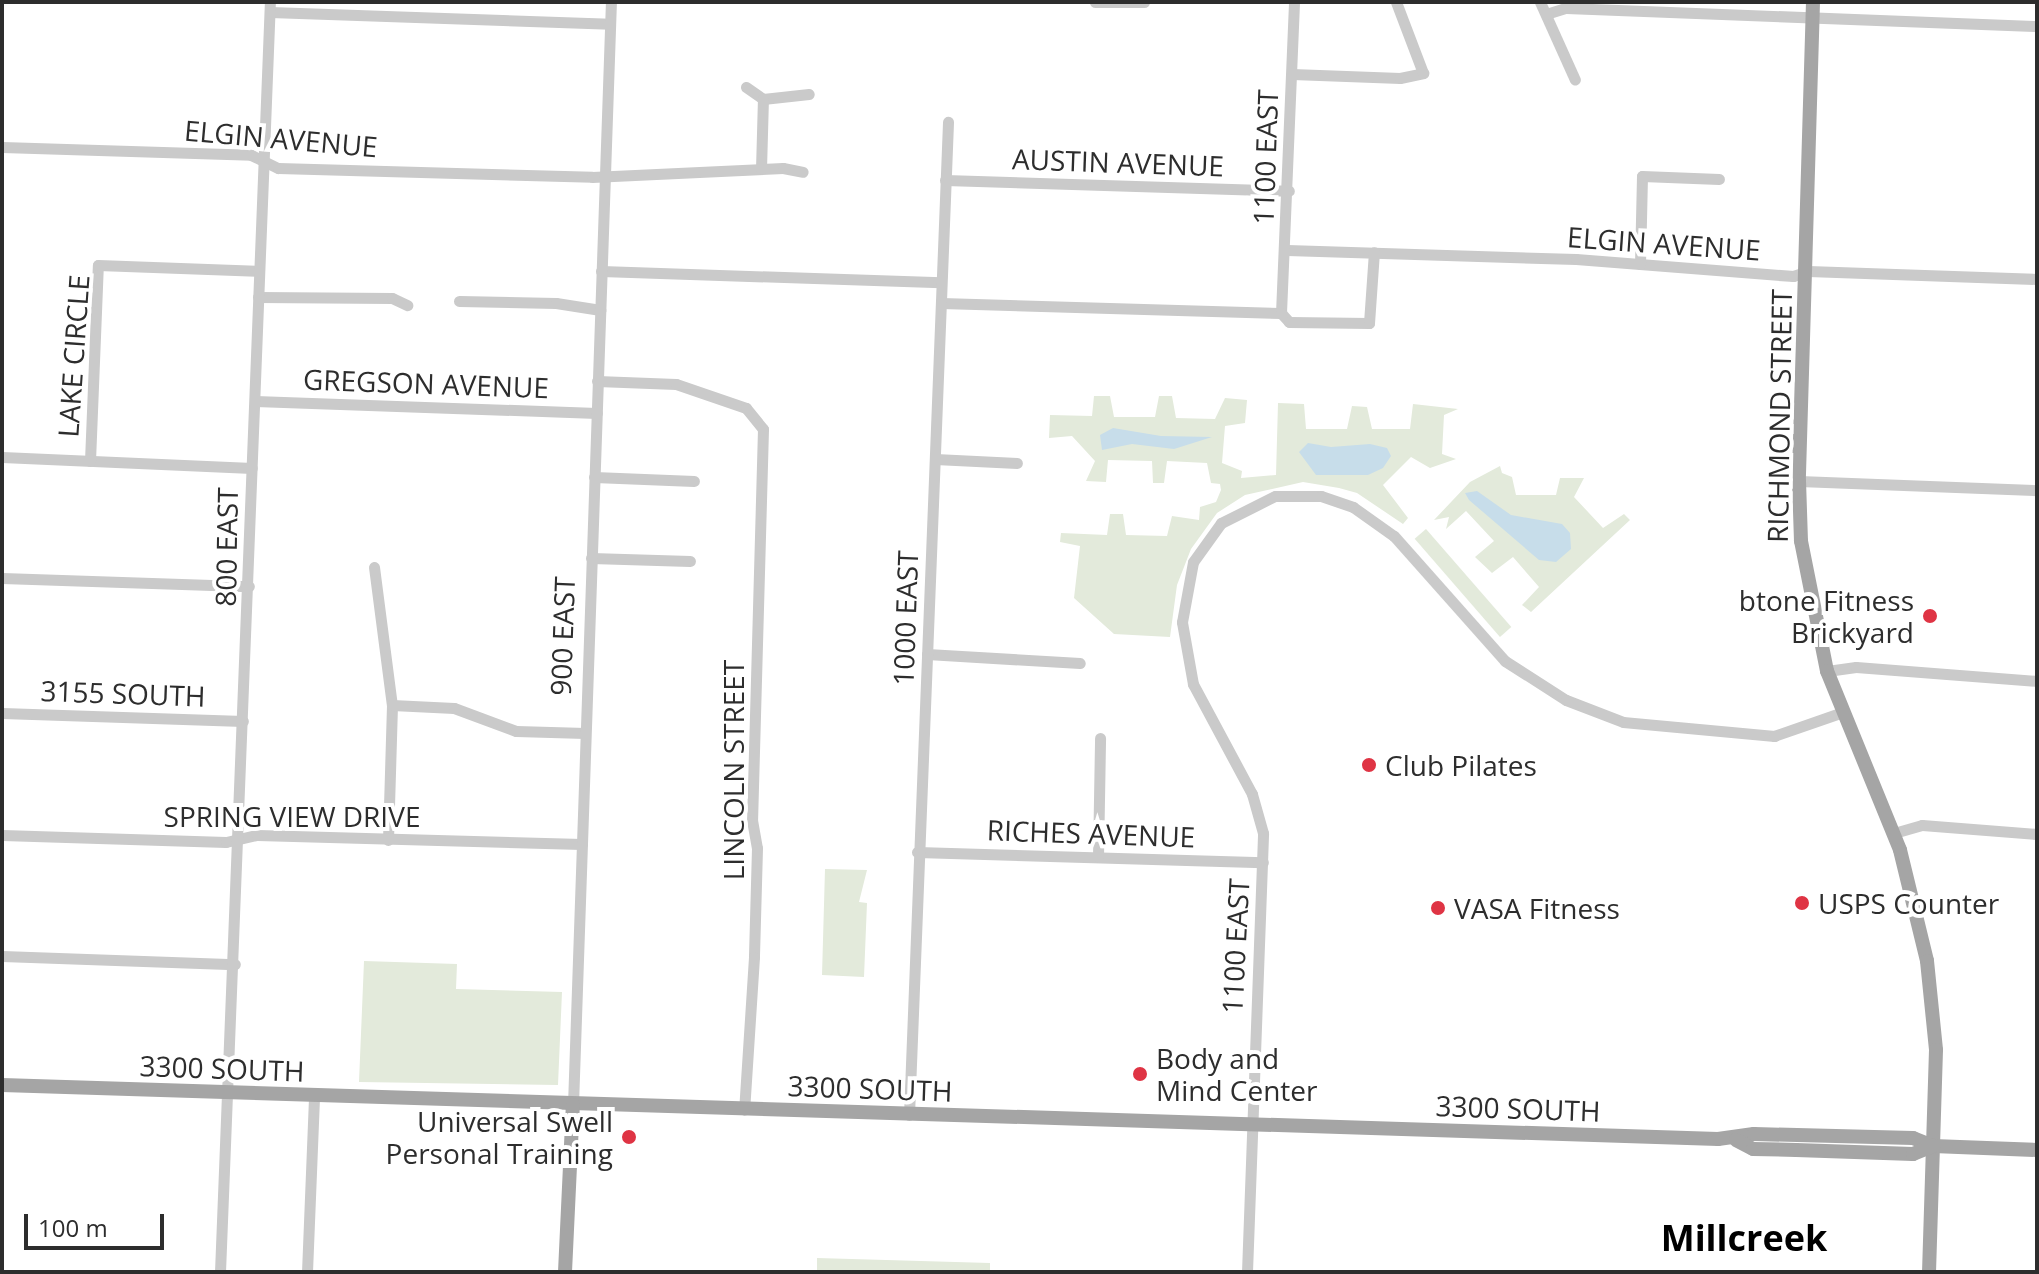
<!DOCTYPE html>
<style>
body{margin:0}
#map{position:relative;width:2039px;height:1274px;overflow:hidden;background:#fff;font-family:"Open Sans",sans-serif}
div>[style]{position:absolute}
.green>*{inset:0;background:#e3eadb;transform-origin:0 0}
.water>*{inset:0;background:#c7ddea}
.minor>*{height:11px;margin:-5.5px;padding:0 5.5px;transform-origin:5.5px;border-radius:5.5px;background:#cacaca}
.major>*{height:14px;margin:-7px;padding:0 7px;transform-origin:7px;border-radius:7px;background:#a5a5a5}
.dots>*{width:22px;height:22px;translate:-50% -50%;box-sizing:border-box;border:4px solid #fff;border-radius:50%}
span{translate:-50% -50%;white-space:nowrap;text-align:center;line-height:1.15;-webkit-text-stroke:8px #fff;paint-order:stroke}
.street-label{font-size:28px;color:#2d2d2d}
.poi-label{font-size:28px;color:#2d2d2d}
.right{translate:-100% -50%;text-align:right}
.left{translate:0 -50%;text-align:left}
.district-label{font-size:36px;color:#000;font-weight:700}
.frame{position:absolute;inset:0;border:4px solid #2d2d2d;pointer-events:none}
.scale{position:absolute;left:24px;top:1214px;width:140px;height:36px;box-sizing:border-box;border:4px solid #2d2d2d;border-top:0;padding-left:10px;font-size:24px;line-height:28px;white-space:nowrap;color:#2d2d2d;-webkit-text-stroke:6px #fff;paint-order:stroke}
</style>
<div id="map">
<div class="green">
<i style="clip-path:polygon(1094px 396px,1110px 396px,1114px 417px,1155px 417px,1159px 396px,1172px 396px,1176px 418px,1215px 419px,1225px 398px,1247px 400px,1245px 423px,1225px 426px,1222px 463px,1242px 471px,1241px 478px,1276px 475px,1278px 403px,1304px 404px,1306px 429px,1347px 429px,1352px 406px,1367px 407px,1372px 429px,1410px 429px,1413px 404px,1458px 409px,1444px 415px,1442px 454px,1456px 459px,1430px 468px,1411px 457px,1383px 485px,1408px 518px,1403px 524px,1357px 493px,1339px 488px,1303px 482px,1245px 495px,1217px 513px,1191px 549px,1177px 585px,1170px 637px,1114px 634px,1074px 598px,1080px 546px,1060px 542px,1061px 533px,1107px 535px,1110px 514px,1123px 514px,1126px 535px,1167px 536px,1172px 516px,1199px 520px,1200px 507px,1216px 502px,1221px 490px,1220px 484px,1211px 483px,1207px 463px,1167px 461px,1164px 483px,1153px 483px,1152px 461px,1108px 460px,1106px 482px,1086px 481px,1095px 461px,1072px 436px,1049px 438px,1050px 415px,1092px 416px)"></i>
<i style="clip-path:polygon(1500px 466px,1502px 473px,1512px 477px,1516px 495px,1556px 495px,1560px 478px,1584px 478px,1574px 497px,1603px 528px,1624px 514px,1630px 520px,1531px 612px,1522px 605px,1539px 587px,1513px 557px,1492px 573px,1475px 557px,1494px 541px,1466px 511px,1446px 529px,1449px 517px,1434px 520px,1470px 482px)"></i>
<i style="left:1426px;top:529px;width:130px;height:15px;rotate:49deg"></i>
<i style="clip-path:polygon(825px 869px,867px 870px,859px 902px,867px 903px,864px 977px,822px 975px)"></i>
<i style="clip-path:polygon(364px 961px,457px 964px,456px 989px,562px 992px,558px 1085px,359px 1082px)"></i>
<i style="clip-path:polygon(817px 1258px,990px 1263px,990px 1272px,817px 1272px)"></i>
</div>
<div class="water">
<i style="clip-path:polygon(1113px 428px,1161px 436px,1212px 437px,1174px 449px,1132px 444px,1102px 450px,1100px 435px)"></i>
<i style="clip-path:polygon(1308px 443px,1331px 447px,1370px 444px,1387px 448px,1391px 456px,1383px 468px,1368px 475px,1316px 475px,1299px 452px)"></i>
<i style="clip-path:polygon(1477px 491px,1511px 515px,1562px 524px,1570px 533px,1571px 549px,1556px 562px,1539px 560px,1469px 500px,1465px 493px)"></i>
</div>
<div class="minor">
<i style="left:1095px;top:2px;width:49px"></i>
<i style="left:1540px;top:2px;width:85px;rotate:65.8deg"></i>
<i style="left:270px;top:12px;width:340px;rotate:2deg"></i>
<i style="left:1546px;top:14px;width:21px;rotate:-17deg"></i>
<i style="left:1566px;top:8px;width:471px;rotate:2.2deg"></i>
<i style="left:1292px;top:74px;width:108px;rotate:2.1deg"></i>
<i style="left:1400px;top:78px;width:24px;rotate:-12deg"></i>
<i style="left:1423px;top:73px;width:76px;rotate:-110.8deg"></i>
<i style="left:746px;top:87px;width:21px;rotate:35deg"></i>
<i style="left:763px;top:99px;width:46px;rotate:-6.2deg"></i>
<i style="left:2px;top:147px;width:249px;rotate:1.8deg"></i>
<i style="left:251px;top:155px;width:30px;rotate:26deg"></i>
<i style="left:278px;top:168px;width:314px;rotate:1.6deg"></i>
<i style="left:592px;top:177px;width:191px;rotate:-2.7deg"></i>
<i style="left:783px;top:168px;width:20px;rotate:11deg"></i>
<i style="left:761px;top:169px;width:70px;rotate:-88.4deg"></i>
<i style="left:945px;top:180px;width:344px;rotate:1.8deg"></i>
<i style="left:1287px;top:250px;width:289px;rotate:1.8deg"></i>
<i style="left:1576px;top:259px;width:218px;rotate:4.5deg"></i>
<i style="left:1793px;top:276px;width:16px;rotate:-18deg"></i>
<i style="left:1808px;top:271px;width:229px;rotate:2deg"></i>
<i style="left:1640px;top:264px;width:88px;rotate:-88.7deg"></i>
<i style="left:1642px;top:176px;width:77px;rotate:2.2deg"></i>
<i style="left:601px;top:271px;width:340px;rotate:1.9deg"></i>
<i style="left:258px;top:297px;width:134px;rotate:0.4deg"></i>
<i style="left:392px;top:298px;width:17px;rotate:25deg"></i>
<i style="left:459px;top:301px;width:97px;rotate:1.2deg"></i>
<i style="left:556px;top:303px;width:45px;rotate:9deg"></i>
<i style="left:941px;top:303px;width:340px;rotate:1.7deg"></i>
<i style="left:1281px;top:313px;width:311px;rotate:-87.6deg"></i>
<i style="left:1281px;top:313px;width:12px;rotate:48deg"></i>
<i style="left:1289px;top:322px;width:80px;rotate:0.7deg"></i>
<i style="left:1369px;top:323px;width:71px;rotate:-86deg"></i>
<i style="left:597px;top:381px;width:79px;rotate:2.2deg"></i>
<i style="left:676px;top:384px;width:74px;rotate:18.9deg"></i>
<i style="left:746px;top:408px;width:27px;rotate:51deg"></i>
<i style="left:763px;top:429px;width:391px;rotate:91.6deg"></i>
<i style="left:752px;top:820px;width:28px;rotate:80deg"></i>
<i style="left:757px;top:848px;width:109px;rotate:91.6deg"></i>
<i style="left:754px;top:957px;width:153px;rotate:93.7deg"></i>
<i style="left:255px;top:401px;width:342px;rotate:2deg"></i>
<i style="left:2px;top:457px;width:250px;rotate:2.5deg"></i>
<i style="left:935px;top:459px;width:82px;rotate:2.8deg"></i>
<i style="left:90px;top:461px;width:196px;rotate:-87.7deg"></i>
<i style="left:98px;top:265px;width:161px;rotate:2.1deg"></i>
<i style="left:594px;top:477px;width:100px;rotate:2.3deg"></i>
<i style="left:1799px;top:481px;width:238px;rotate:2.2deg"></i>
<i style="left:591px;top:558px;width:99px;rotate:1.7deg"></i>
<i style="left:374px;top:567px;width:139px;rotate:82.6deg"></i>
<i style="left:392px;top:705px;width:135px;rotate:91.7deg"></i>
<i style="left:2px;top:578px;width:247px;rotate:1.9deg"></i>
<i style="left:927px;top:654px;width:153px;rotate:3.4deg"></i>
<i style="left:1827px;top:671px;width:29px;rotate:-8deg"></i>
<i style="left:1856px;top:667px;width:182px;rotate:4.4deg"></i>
<i style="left:392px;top:705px;width:62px;rotate:2.8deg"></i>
<i style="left:454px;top:708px;width:66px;rotate:20.4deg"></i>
<i style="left:516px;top:731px;width:69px;rotate:1.7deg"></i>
<i style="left:2px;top:713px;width:241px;rotate:1.9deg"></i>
<i style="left:1894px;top:833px;width:29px;rotate:-16deg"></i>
<i style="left:1922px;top:825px;width:115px;rotate:4.5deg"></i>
<i style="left:2px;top:835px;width:224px;rotate:1.8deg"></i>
<i style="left:226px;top:842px;width:32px;rotate:-13deg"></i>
<i style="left:257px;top:835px;width:325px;rotate:1.6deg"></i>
<i style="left:917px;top:852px;width:346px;rotate:1.7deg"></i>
<i style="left:1098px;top:857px;width:119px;rotate:-89deg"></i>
<i style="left:2px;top:956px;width:233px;rotate:2deg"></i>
<i style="left:573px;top:1105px;width:1104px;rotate:-88.03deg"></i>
<i style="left:909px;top:1115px;width:994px;rotate:-87.75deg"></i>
<i style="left:220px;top:1272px;width:1271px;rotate:-87.75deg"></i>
<i style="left:307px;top:1272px;width:175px;rotate:-87.7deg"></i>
<i style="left:1247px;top:1272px;width:439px;rotate:-87.9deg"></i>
<i style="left:1263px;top:833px;width:41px;rotate:-105.8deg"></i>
<i style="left:1252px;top:794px;width:125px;rotate:-118.2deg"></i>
<i style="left:1193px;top:684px;width:63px;rotate:-100.1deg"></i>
<i style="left:1182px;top:622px;width:61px;rotate:-79.6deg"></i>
<i style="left:1193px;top:562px;width:48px;rotate:-54.3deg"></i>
<i style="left:1221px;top:523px;width:60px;rotate:-26.6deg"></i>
<i style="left:1275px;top:496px;width:46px"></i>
<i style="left:1321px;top:496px;width:34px;rotate:19deg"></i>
<i style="left:1353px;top:507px;width:50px;rotate:35.3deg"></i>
<i style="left:1394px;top:536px;width:167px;rotate:48.4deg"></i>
<i style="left:1505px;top:661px;width:72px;rotate:32.6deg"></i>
<i style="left:1566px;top:700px;width:61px;rotate:21.1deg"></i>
<i style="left:1623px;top:722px;width:152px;rotate:5.3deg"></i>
<i style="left:1774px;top:736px;width:73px;rotate:-19.2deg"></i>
</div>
<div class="major">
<i style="left:1813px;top:2px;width:479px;rotate:91.7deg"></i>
<i style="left:1799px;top:481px;width:60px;rotate:88.1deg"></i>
<i style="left:1801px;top:541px;width:133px;rotate:78.7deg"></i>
<i style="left:1827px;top:671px;width:193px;rotate:67.8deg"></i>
<i style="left:1900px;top:850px;width:114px;rotate:76.3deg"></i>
<i style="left:1927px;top:961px;width:89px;rotate:84.2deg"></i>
<i style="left:1936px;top:1050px;width:222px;rotate:91.8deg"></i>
<i style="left:2px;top:1085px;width:1717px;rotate:1.8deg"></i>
<i style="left:1718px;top:1139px;width:36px;rotate:-8deg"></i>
<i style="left:1754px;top:1134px;width:159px;rotate:1.4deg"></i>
<i style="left:1913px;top:1138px;width:22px;rotate:22deg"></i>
<i style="left:1933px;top:1146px;width:104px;rotate:2.2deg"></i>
<i style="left:1736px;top:1140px;width:19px;rotate:28deg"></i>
<i style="left:1753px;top:1149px;width:43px;rotate:1.3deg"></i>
<i style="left:1796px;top:1150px;width:117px;rotate:2deg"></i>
<i style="left:1913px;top:1154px;width:22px;rotate:-22deg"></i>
<i style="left:565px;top:1272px;width:167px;rotate:-87.3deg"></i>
</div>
<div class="dots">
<i style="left:1930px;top:616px;background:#df3444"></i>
<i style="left:1369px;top:765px;background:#df3444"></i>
<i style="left:1802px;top:903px;background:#df3444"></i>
<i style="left:1438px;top:908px;background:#df3444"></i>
<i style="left:1140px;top:1074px;background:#df3444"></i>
<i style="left:629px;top:1137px;background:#df3444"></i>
</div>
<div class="street-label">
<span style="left:281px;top:138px;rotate:5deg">ELGIN AVENUE</span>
<span style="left:1265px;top:157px;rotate:-88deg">1100 EAST</span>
<span style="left:1118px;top:162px;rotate:2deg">AUSTIN AVENUE</span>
<span style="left:1664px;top:243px;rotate:4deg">ELGIN AVENUE</span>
<span style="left:73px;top:356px;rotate:-86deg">LAKE CIRCLE</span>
<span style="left:426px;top:383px;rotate:2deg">GREGSON AVENUE</span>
<span style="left:1779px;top:416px;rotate:-89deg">RICHMOND STREET</span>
<span style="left:226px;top:547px;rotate:-89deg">800 EAST</span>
<span style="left:905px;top:618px;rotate:-88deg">1000 EAST</span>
<span style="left:562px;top:636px;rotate:-88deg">900 EAST</span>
<span style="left:123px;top:693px;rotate:2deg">3155 SOUTH</span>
<span style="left:733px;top:770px;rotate:-90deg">LINCOLN STREET</span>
<span style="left:292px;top:816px">SPRING VIEW DRIVE</span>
<span style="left:1091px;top:833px;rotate:2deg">RICHES AVENUE</span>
<span style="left:1235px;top:946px;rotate:-87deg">1100 EAST</span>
<span style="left:222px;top:1068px;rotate:2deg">3300 SOUTH</span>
<span style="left:870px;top:1088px;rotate:2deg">3300 SOUTH</span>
<span style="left:1518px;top:1108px;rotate:2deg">3300 SOUTH</span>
</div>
<div class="poi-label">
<span class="right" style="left:1914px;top:616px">btone Fitness<br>Brickyard</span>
<span class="left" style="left:1385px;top:765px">Club Pilates</span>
<span class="left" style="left:1818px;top:903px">USPS Counter</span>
<span class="left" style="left:1454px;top:908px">VASA Fitness</span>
<span class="left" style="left:1156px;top:1074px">Body and<br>Mind Center</span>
<span class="right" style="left:613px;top:1137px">Universal Swell<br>Personal Training</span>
</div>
<div class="district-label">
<span style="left:1744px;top:1238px">Millcreek</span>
</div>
<div class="frame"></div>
<div class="scale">100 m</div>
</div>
